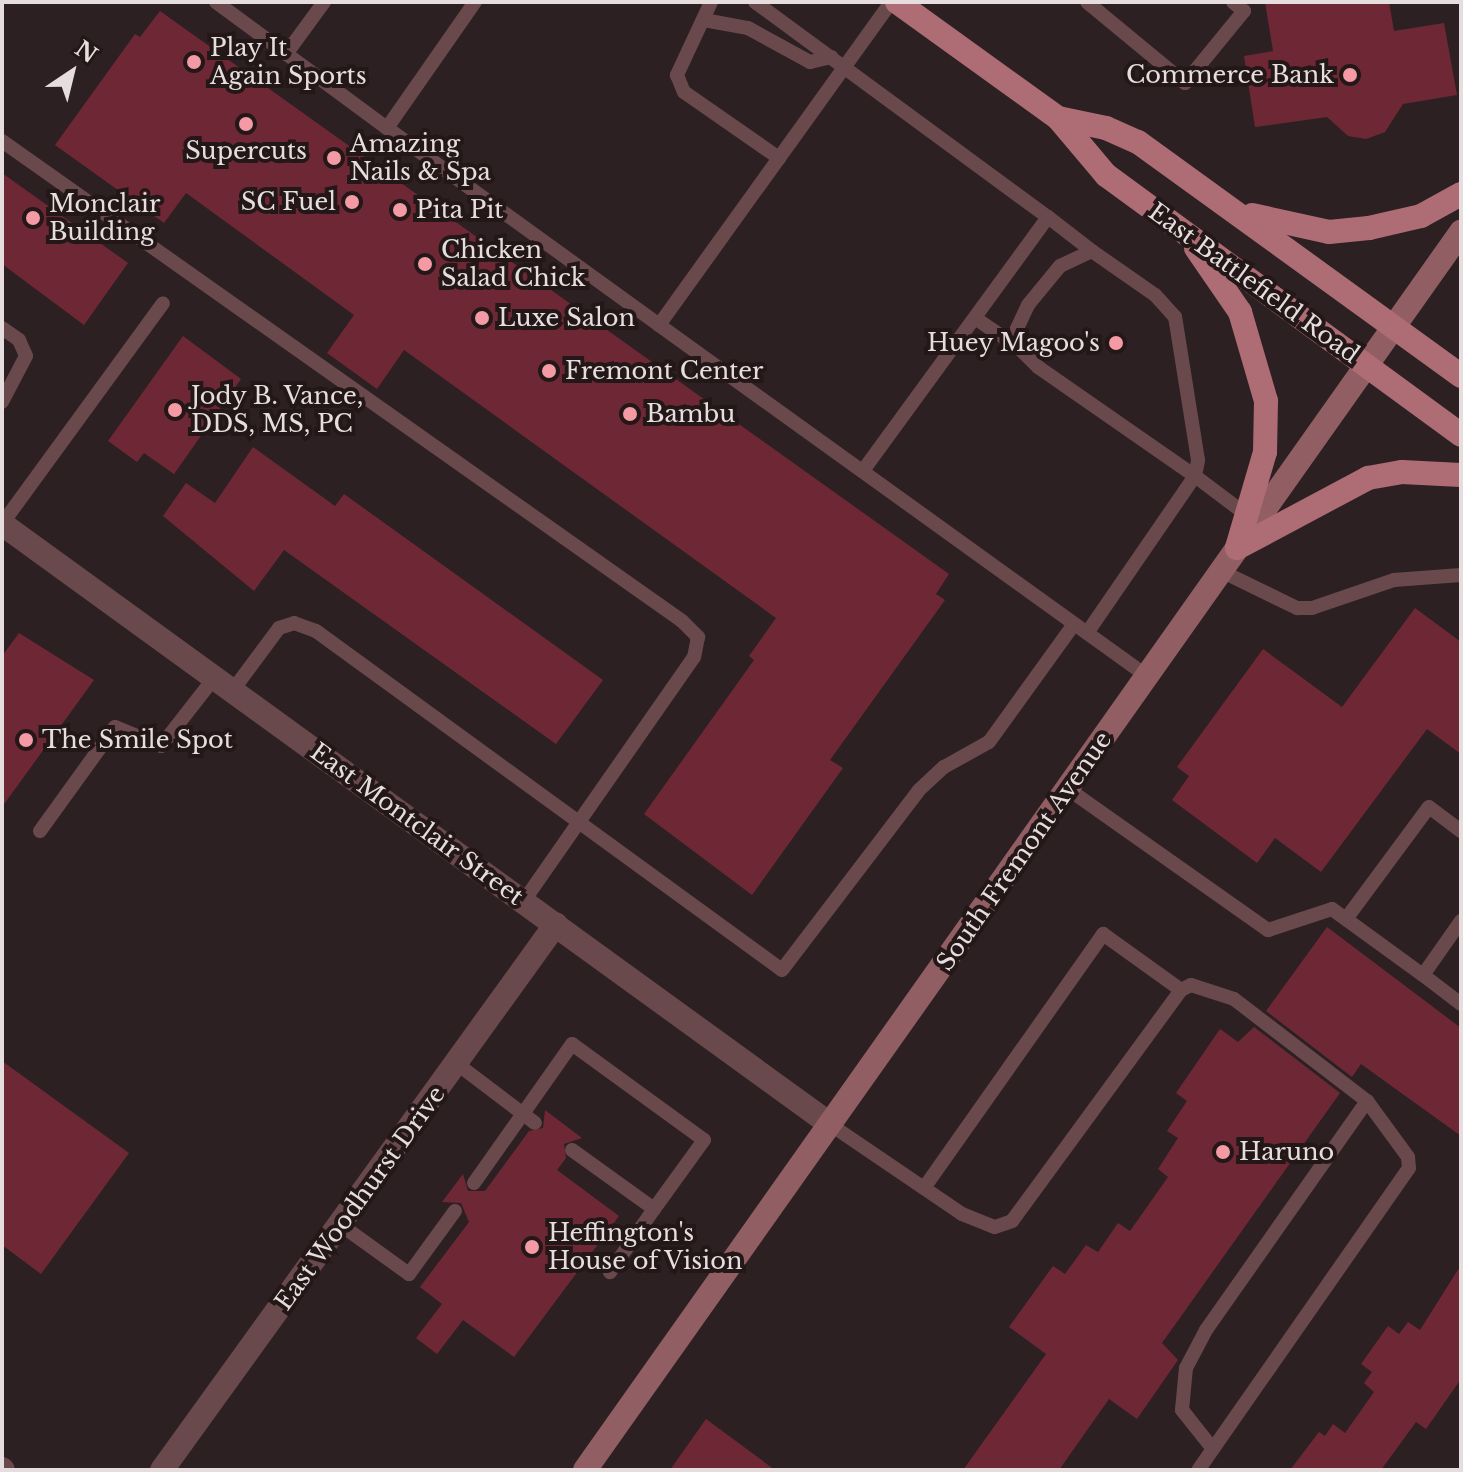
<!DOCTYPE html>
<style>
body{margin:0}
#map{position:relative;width:1463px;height:1472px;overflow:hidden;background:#2d2022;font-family:"Libre Baskerville",serif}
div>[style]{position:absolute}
.building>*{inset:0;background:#6e2835}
.service>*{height:14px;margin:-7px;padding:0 7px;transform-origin:7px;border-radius:7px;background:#6a494d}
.minor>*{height:24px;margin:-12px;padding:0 12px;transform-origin:12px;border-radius:12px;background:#6a494d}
.secondary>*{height:24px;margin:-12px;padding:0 12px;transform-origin:12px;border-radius:12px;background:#915e63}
.primary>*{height:24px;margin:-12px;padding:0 12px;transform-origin:12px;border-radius:12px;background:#ae6d75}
.dots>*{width:22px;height:22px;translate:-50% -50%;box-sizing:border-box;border:4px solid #231718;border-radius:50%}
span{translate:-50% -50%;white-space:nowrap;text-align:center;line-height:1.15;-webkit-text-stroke:8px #231718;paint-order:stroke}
.poi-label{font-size:24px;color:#e6dede}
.left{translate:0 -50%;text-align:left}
.right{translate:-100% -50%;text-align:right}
.street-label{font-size:24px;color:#e6dede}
.frame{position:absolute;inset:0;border:4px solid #e6dede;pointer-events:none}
.north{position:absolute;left:32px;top:32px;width:80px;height:80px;-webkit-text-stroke:6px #231718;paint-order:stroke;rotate:35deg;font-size:22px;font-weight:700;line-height:32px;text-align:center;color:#e6dede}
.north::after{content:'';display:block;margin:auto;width:28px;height:36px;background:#e6dede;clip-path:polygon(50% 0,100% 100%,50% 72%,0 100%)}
</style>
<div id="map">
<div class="building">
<i style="clip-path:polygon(1265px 2px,1389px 2px,1394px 31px,1444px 23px,1457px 95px,1403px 104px,1385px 132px,1366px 139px,1348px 136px,1327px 117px,1255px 127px,1244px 56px,1273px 51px)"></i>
<i style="clip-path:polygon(160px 11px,949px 574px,936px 594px,945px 600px,830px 760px,843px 768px,752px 895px,644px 814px,754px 660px,749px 656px,776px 618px,404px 350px,377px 389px,327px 353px,354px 315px,186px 193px,164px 223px,55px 145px,135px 34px,140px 37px)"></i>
<i style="clip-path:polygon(2px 173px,128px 263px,84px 325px,2px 264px)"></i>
<i style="clip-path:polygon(183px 336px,241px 379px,174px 474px,144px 453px,137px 462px,108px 441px)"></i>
<i style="clip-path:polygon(253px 447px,335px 506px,344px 494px,603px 680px,556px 744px,284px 550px,254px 591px,163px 516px,186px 483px,215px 503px)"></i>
<i style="clip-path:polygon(1415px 608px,1461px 642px,1461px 754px,1427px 729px,1321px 872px,1275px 838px,1257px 863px,1172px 800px,1189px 776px,1177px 767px,1263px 649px,1342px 707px)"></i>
<i style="clip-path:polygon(19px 633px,94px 680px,2px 807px,2px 656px)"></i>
<i style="clip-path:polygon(1327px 927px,1461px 1028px,1461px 1136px,1361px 1064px,1352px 1077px,1266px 1011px)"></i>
<i style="clip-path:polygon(1254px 1027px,1340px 1093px,1162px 1343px,1178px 1360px,1137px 1419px,1109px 1399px,1059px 1470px,963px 1470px,1046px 1354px,1009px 1327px,1053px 1266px,1065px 1274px,1086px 1245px,1098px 1252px,1118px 1223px,1130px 1231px,1168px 1177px,1158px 1169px,1178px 1138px,1167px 1131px,1187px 1101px,1176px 1093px,1220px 1029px,1238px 1042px)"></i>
<i style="clip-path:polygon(2px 1061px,129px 1153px,41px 1274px,2px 1245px)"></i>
<i style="clip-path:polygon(545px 1110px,582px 1138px,564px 1144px,566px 1158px,557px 1170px,619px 1216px,514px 1357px,463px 1320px,437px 1354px,416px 1338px,442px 1304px,420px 1287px,469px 1222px,461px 1203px,442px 1202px,463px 1174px,468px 1191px,485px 1191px,529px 1131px,543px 1128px)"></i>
<i style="clip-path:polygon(1461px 1265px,1461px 1379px,1426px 1429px,1416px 1422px,1381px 1470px,1290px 1470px,1319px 1432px,1325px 1436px,1333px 1424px,1345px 1433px,1374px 1392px,1364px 1383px,1372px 1372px,1361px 1364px,1388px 1326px,1399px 1334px,1408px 1322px,1420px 1330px)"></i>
<i style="clip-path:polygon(706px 1419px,775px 1470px,670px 1470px)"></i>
</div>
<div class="service">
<i style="left:216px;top:2px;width:212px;rotate:36.4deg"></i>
<i style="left:387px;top:128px;width:154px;rotate:-55.1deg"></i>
<i style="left:711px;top:2px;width:81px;rotate:115deg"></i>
<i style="left:677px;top:75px;width:18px;rotate:68deg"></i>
<i style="left:684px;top:92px;width:116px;rotate:34.8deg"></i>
<i style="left:755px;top:2px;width:363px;rotate:36.3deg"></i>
<i style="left:1048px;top:217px;width:314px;rotate:126.1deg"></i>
<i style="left:1087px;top:2px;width:127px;rotate:39.6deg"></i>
<i style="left:1185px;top:83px;width:93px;rotate:-50.7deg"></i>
<i style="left:1244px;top:11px;width:14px;rotate:-141deg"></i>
<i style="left:704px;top:20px;width:45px;rotate:10.3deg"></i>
<i style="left:748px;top:28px;width:71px;rotate:28.7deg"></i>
<i style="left:810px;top:62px;width:22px;rotate:-13deg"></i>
<i style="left:286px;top:54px;width:64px;rotate:-53.8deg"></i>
<i style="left:387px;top:128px;width:336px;rotate:35.9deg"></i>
<i style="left:659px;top:325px;width:398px;rotate:-54.3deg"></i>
<i style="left:2px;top:141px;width:832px;rotate:35.22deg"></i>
<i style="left:682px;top:621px;width:23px;rotate:45deg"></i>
<i style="left:698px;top:637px;width:20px;rotate:101deg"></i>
<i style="left:694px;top:657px;width:299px;rotate:124.9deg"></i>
<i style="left:1048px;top:217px;width:56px;rotate:37.7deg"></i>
<i style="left:975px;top:318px;width:53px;rotate:34.3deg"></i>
<i style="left:659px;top:325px;width:601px;rotate:35.73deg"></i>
<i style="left:2px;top:328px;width:21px;rotate:35deg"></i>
<i style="left:19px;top:340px;width:17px;rotate:66deg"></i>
<i style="left:26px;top:356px;width:52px;rotate:117.6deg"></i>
<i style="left:2px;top:524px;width:273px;rotate:-53.9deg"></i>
<i style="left:1221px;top:571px;width:85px;rotate:26deg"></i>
<i style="left:1297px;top:608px;width:15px"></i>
<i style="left:1312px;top:608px;width:87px;rotate:-18.9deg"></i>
<i style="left:1394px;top:580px;width:67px;rotate:-4.3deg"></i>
<i style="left:1087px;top:633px;width:191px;rotate:-55.5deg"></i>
<i style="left:1195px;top:476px;width:16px;rotate:-79deg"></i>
<i style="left:1198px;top:460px;width:145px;rotate:-99.1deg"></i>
<i style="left:1175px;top:317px;width:30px;rotate:-132deg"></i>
<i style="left:1155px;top:295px;width:77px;rotate:-145.1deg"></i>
<i style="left:1092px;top:251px;width:35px;rotate:155deg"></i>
<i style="left:1060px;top:266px;width:50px;rotate:129.4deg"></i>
<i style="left:1028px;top:305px;width:26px;rotate:115deg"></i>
<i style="left:1017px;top:329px;width:19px;rotate:84deg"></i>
<i style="left:1019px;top:348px;width:27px;rotate:45deg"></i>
<i style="left:1038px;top:367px;width:191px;rotate:34.8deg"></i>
<i style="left:1195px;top:476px;width:66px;rotate:37deg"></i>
<i style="left:233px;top:690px;width:77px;rotate:-53.4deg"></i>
<i style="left:279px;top:628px;width:16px;rotate:-18deg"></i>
<i style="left:294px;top:623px;width:23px;rotate:20deg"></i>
<i style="left:316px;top:631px;width:576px;rotate:36.03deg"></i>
<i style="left:782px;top:970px;width:226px;rotate:-52.7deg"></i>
<i style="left:919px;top:790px;width:34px;rotate:-43deg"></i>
<i style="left:944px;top:767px;width:51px;rotate:-29.1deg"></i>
<i style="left:989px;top:742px;width:145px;rotate:-54.2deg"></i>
<i style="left:1068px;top:789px;width:245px;rotate:35.2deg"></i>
<i style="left:1268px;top:930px;width:67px;rotate:-18.2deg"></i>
<i style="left:1332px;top:909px;width:112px;rotate:36deg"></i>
<i style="left:1423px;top:975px;width:66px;rotate:-54.9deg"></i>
<i style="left:40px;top:831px;width:128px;rotate:-54.2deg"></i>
<i style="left:115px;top:727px;width:50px;rotate:22.4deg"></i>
<i style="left:161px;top:746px;width:88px;rotate:-52deg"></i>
<i style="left:1346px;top:919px;width:139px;rotate:-53.5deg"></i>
<i style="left:1429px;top:807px;width:40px;rotate:37deg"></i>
<i style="left:1423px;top:975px;width:48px;rotate:37.3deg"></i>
<i style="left:456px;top:1063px;width:99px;rotate:37.2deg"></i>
<i style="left:831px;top:1125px;width:158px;rotate:34.2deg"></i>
<i style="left:962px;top:1214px;width:35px;rotate:22deg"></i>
<i style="left:995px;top:1227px;width:18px;rotate:-19deg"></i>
<i style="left:1012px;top:1221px;width:286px;rotate:-53.8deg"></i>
<i style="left:1181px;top:990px;width:11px;rotate:-27deg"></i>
<i style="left:1191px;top:985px;width:45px;rotate:18deg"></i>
<i style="left:1234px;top:999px;width:168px;rotate:37.5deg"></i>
<i style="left:1367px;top:1101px;width:69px;rotate:53.8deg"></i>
<i style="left:1408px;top:1157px;width:11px;rotate:85deg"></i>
<i style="left:1409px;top:1168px;width:368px;rotate:124.9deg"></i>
<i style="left:572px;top:1150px;width:101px;rotate:35.7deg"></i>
<i style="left:654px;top:1209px;width:77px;rotate:124.9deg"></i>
<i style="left:474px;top:1183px;width:170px;rotate:-54.8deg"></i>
<i style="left:572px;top:1044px;width:163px;rotate:36deg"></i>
<i style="left:704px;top:1140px;width:85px;rotate:125.9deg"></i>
<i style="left:924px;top:1188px;width:311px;rotate:-54.8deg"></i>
<i style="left:1103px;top:934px;width:96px;rotate:35.7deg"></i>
<i style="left:341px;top:1225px;width:84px;rotate:35.8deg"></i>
<i style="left:409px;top:1274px;width:78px;rotate:-53.9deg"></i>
<i style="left:1213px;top:1449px;width:50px;rotate:-128.5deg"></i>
<i style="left:1182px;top:1410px;width:42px;rotate:-84.6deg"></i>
<i style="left:1186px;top:1368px;width:43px;rotate:-62.2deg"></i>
<i style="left:1206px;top:1330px;width:280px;rotate:-54.9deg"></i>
</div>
<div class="minor">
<i style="left:2px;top:524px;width:1024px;rotate:35.94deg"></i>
<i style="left:2px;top:1469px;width:1px;rotate:45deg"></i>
<i style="left:162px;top:1470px;width:673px;rotate:-54.19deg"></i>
</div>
<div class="secondary">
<i style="left:585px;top:1470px;width:1517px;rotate:-54.72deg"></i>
</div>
<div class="primary">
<i style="left:897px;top:2px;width:198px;rotate:35.8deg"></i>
<i style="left:1058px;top:118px;width:75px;rotate:49.9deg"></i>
<i style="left:1106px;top:175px;width:440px;rotate:36.2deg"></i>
<i style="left:1058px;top:118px;width:49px;rotate:11.8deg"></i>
<i style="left:1106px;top:128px;width:35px;rotate:24deg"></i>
<i style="left:1138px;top:142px;width:399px;rotate:35.9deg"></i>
<i style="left:1252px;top:215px;width:79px;rotate:12.4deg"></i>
<i style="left:1329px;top:232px;width:40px;rotate:-5.7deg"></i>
<i style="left:1369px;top:228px;width:53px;rotate:-13deg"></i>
<i style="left:1421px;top:216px;width:46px;rotate:-28.8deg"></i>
<i style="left:1196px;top:248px;width:78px;rotate:55.5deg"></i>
<i style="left:1240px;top:312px;width:93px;rotate:73.7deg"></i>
<i style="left:1266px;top:401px;width:51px;rotate:91.1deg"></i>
<i style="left:1265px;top:452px;width:100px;rotate:106.3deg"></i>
<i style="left:1237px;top:548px;width:149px;rotate:-28.1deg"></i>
<i style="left:1368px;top:478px;width:35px;rotate:-10deg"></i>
<i style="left:1402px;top:472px;width:59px;rotate:2.9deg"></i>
</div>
<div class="dots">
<i style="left:194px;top:62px;background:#f49aa5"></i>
<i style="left:1350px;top:75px;background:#f49aa5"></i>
<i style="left:246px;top:124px;background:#f49aa5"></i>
<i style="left:334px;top:158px;background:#f49aa5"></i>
<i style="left:352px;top:202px;background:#f49aa5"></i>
<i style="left:400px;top:210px;background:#f49aa5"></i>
<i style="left:33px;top:218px;background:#f49aa5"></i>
<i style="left:425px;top:264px;background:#f49aa5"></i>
<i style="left:482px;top:318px;background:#f49aa5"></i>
<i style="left:1116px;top:343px;background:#f49aa5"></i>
<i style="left:549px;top:371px;background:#f49aa5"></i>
<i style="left:175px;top:410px;background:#f49aa5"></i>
<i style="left:630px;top:414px;background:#f49aa5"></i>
<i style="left:26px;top:740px;background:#f49aa5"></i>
<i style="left:1223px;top:1152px;background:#f49aa5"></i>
<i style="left:532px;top:1247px;background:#f49aa5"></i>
</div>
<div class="poi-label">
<span class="left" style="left:210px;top:62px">Play It<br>Again Sports</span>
<span class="right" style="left:1334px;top:75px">Commerce Bank</span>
<span class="left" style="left:350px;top:158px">Amazing<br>Nails &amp; Spa</span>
<span style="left:246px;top:151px">Supercuts</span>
<span class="right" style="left:336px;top:202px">SC Fuel</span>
<span class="left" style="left:49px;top:218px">Monclair<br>Building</span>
<span class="left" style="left:416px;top:210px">Pita Pit</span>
<span class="left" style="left:441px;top:264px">Chicken<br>Salad Chick</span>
<span class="left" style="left:498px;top:318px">Luxe Salon</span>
<span class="right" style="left:1100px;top:343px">Huey Magoo's</span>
<span class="left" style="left:565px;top:371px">Fremont Center</span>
<span class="left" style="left:191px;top:410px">Jody B. Vance,<br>DDS, MS, PC</span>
<span class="left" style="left:646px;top:414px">Bambu</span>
<span class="left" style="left:42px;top:740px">The Smile Spot</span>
<span class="left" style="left:1239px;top:1152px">Haruno</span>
<span class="left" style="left:548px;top:1247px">Heffington's<br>House of Vision</span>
</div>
<div class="street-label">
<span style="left:1254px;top:283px;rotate:36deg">East Battlefield Road</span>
<span style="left:417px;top:824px;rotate:36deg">East Montclair Street</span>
<span style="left:1024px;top:851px;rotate:-55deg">South Fremont Avenue</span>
<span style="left:360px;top:1198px;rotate:-54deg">East Woodhurst Drive</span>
</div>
<div class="frame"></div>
<div class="north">N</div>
</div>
